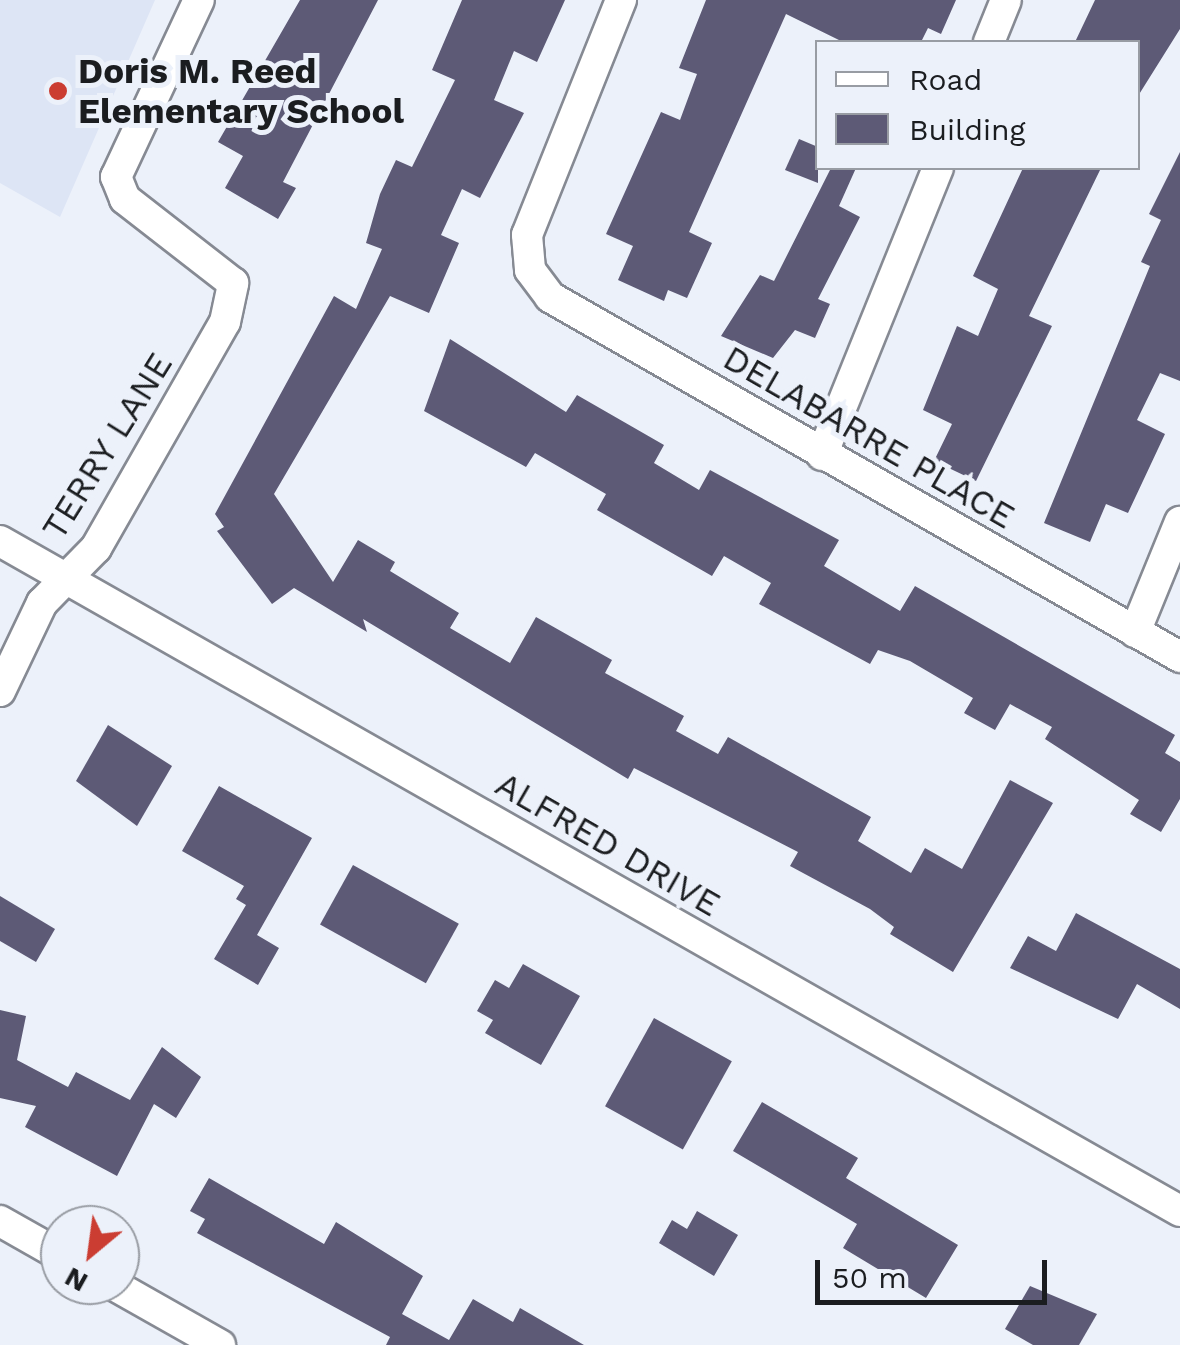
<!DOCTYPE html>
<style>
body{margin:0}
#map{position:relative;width:1180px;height:1345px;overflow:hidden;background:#ecf1fa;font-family:"Work Sans",sans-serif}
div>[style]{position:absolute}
.built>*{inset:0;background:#dde5f5}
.building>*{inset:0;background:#5d5a76;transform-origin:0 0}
.roads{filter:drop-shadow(2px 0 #868a93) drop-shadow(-2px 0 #868a93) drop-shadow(0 2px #868a93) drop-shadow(0 -2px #868a93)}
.minor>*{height:30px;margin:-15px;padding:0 15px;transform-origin:15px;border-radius:15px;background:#fff}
.dots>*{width:28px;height:28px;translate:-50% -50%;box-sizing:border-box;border:5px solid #ecf1fa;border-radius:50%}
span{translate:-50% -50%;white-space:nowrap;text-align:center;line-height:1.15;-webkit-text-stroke:10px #ecf1fa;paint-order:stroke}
.poi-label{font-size:35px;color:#1b1d20;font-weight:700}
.left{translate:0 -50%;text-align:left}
.street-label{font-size:35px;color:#1b1d20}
.legend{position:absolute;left:815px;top:40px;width:325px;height:130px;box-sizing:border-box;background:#ecf1fa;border:2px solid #989ca3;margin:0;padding:12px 18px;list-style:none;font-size:30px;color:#1b1d20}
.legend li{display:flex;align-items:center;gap:20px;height:50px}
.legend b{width:50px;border:2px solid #989ca3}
.north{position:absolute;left:40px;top:1205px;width:100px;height:100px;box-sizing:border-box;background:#ecf1fa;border:2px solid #989ca3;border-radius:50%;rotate:209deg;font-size:28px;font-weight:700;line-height:40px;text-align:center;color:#1b1d20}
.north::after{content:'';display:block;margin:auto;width:35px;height:45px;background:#cb3d32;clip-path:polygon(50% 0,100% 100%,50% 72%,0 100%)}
.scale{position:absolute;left:815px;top:1260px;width:232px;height:45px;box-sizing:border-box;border:5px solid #1b1d20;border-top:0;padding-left:12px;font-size:30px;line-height:35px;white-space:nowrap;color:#1b1d20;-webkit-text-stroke:8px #ecf1fa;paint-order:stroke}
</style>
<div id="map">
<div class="built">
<i style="clip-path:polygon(0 0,155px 0,60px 217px,0 183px)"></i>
</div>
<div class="building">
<i style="clip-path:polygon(300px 0,378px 0,283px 182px,296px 188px,278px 219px,225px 188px,243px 156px,218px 142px)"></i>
<i style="clip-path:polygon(462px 0,565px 0,537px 62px,514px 51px,494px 100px,524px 113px,480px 198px,462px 189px,441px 235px,459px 243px,429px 313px,390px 296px,274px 494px,333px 582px,358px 540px,395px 562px,390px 571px,459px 613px,450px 628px,510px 663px,536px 617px,612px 660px,605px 673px,684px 716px,676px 731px,718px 754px,728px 737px,871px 817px,858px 841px,911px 873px,925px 848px,962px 869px,1010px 780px,1053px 803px,953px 972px,890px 934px,894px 927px,870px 909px,790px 866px,798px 852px,634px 768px,628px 779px,363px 619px,367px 632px,294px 588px,272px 604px,217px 531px,224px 527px,215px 514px,334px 296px,356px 309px,382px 249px,366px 243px,380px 194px,396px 160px,412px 167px,455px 80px,432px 70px)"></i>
<i style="clip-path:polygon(706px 0,956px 0,941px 34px,928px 28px,921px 42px,843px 42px,786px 14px,689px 232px,712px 243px,687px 298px,668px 290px,664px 301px,618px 280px,633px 246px,606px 234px,661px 112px,680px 120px,697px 74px,679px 68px)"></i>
<i style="clip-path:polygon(1095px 0,1180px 0,1180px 29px,1138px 96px,1138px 42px,1075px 42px)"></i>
<i style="clip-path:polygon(799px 139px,818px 147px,818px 183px,785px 170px)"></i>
<i style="clip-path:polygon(1180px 152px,1180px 381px,1160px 373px,1137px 420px,1165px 434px,1128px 513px,1106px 504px,1090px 542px,1044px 523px,1150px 266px,1141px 262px,1161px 220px,1149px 214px)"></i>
<i style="clip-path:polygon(831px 168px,856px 168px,839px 206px,860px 217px,818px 299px,830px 304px,815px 338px,795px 330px,773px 358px,721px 336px,760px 275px,774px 281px)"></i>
<i style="clip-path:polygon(1023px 168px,1101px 168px,1029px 316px,1052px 326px,976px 481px,934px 461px,952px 424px,923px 410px,957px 326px,978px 336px,998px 289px,973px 276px)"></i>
<i style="clip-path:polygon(450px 339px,566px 412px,577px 395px,664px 445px,654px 463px,699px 490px,710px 470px,839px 540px,824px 566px,900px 611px,915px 586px,1175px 735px,1165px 753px,1180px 762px,1180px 799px,1161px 832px,1130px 814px,1139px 800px,1045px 739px,1052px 727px,1010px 704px,995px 730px,964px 713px,973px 698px,910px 661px,878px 650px,870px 664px,759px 604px,771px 583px,724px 556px,712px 576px,597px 510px,606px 494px,535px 453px,526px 467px,424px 411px)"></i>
<i style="clip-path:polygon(108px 725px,172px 766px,137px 826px,76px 781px)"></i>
<i style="clip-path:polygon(219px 786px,312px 838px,257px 935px,279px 948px,258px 985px,214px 959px,246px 905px,236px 899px,244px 886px,182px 851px)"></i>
<i style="left:353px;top:865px;width:121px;height:68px;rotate:29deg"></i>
<i style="clip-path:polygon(0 896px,55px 929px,36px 962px,0 941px)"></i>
<i style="clip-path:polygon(1076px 913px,1180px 969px,1180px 1009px,1137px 984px,1118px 1019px,1010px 968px,1028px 936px,1056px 951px)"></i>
<i style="clip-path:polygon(523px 964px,580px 996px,541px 1065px,485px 1033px,493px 1020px,477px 1011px,495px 980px,509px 988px)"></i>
<i style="clip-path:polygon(0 1010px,26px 1016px,17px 1060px,68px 1087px,76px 1072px,130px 1100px,162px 1047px,201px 1077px,176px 1118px,154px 1104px,117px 1176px,25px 1127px,36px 1106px,0 1098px)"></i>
<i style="left:654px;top:1018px;width:89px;height:101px;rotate:29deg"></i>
<i style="clip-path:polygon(762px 1102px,858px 1158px,846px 1178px,958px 1245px,926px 1298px,843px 1248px,857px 1224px,733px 1151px)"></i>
<i style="clip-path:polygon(209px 1178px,324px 1244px,336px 1222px,423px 1276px,402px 1314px,449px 1340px,473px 1299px,513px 1322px,520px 1308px,584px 1345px,386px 1345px,390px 1337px,197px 1233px,205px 1219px,190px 1211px)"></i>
<i style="clip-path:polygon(697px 1211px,738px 1235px,714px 1276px,659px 1243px,672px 1220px,687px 1229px)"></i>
<i style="clip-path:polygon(1030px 1286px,1097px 1314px,1079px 1345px,1033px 1345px,1005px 1329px)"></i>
</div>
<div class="roads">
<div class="minor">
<i style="left:621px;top:0;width:253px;rotate:111.8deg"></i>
<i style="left:527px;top:235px;width:35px;rotate:85deg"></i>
<i style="left:530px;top:270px;width:34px;rotate:53deg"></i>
<i style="left:550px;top:297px;width:726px;rotate:29.74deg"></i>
<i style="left:989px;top:42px;width:45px;rotate:-68deg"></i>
<i style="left:822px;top:455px;width:310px;rotate:-68deg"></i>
<i style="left:0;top:541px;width:1357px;rotate:29.59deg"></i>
<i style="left:1135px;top:632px;width:119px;rotate:-67.8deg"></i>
<i style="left:0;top:691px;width:98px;rotate:-64.5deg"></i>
<i style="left:42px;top:603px;width:77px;rotate:-45.5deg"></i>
<i style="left:96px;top:548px;width:260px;rotate:-60.3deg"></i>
<i style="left:225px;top:322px;width:40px;rotate:-78deg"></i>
<i style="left:233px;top:283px;width:137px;rotate:-142.1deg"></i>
<i style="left:125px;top:199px;width:24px;rotate:-112deg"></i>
<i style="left:116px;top:177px;width:195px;rotate:-64.9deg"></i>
<i style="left:0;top:1221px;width:69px;rotate:29.5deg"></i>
<i style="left:114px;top:1285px;width:122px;rotate:29.5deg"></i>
</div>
</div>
<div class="dots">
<i style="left:58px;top:91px;background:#cb3d32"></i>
</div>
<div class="poi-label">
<span class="left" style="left:78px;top:91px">Doris M. Reed<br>Elementary School</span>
</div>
<div class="street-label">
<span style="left:869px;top:437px;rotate:30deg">DELABARRE PLACE</span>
<span style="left:107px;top:446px;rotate:-58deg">TERRY LANE</span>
<span style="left:608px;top:844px;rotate:30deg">ALFRED DRIVE</span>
</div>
<ul class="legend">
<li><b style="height:12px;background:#fff"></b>Road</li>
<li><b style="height:28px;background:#5d5a76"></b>Building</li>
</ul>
<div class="north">N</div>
<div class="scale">50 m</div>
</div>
